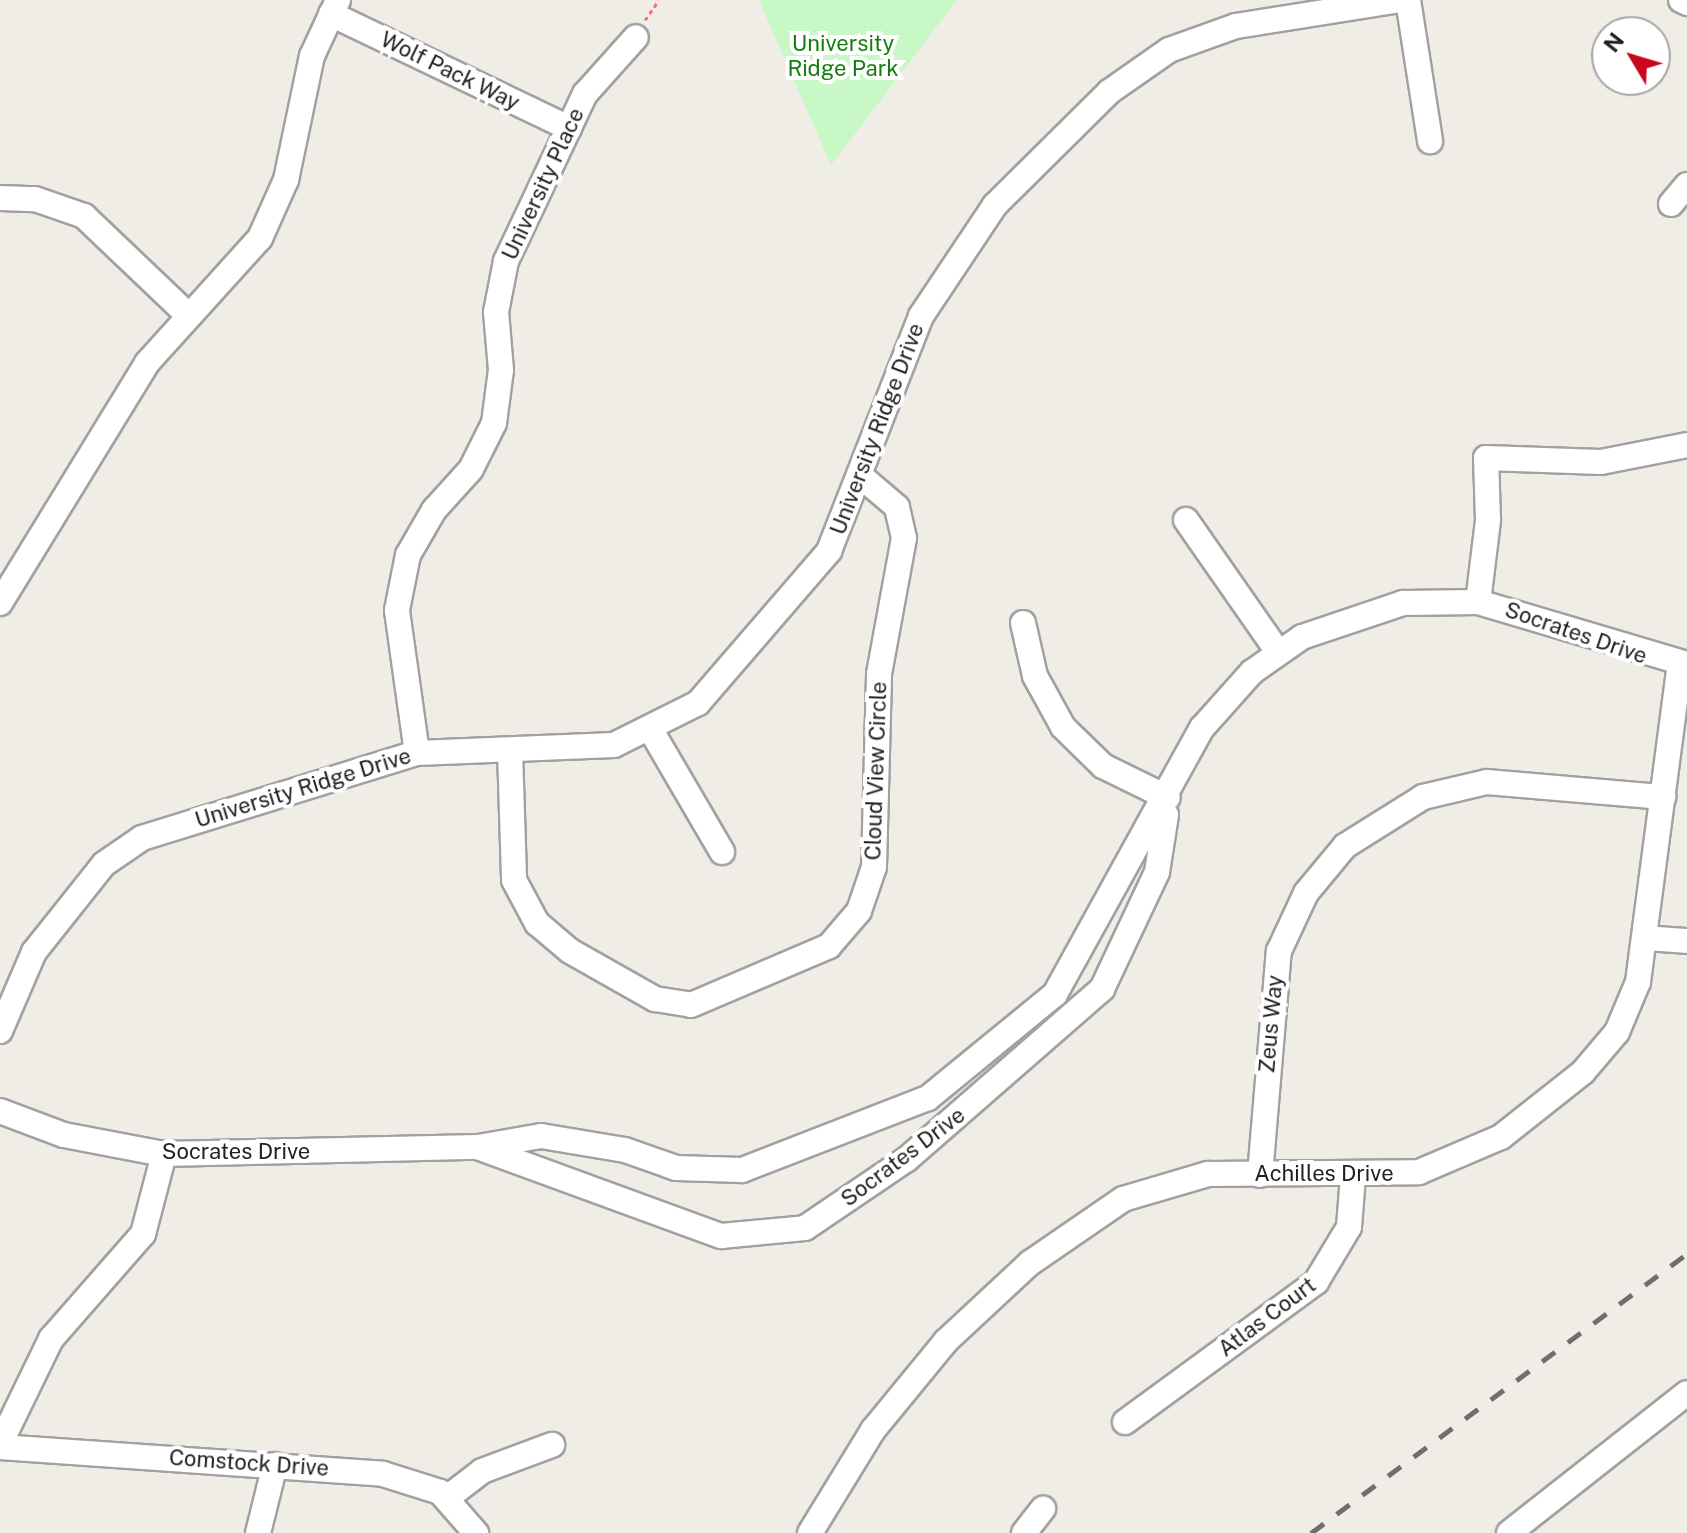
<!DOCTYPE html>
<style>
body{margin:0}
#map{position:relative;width:1687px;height:1533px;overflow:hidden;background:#f0ece6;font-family:"Public Sans",sans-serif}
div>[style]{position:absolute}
.park>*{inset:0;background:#c7f8c5}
.path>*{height:3px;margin-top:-1.5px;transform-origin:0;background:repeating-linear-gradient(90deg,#f77174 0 4px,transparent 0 8px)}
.roads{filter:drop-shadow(2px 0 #a1a1a1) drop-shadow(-2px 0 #a1a1a1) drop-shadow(0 2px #a1a1a1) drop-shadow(0 -2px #a1a1a1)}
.minor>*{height:24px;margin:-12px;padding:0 12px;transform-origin:12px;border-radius:12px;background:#fff}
.rail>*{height:5px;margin-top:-2.5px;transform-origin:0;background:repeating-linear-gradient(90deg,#6e6e6e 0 16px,transparent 0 32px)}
span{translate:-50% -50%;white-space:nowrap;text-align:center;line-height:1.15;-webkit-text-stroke:8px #fff;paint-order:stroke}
.park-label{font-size:22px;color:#137d0e}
.street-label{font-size:22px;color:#202020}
.north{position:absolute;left:1591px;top:16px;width:80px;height:80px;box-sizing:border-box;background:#fff;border:2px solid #a6a6a6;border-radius:50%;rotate:308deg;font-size:22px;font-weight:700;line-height:32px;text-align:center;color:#202020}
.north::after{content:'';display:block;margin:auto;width:28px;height:36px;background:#ca051e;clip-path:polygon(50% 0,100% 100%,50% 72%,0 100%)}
</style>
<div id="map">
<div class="park">
<i style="clip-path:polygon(759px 0,957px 0,831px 165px)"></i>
</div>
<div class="path">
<i style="left:645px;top:20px;width:24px;rotate:-55deg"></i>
</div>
<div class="roads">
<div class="minor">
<i style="left:1408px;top:0;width:143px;rotate:81.1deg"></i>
<i style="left:1681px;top:0;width:7px;rotate:27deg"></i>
<i style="left:331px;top:14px;width:264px;rotate:25.6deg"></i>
<i style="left:0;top:198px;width:35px;rotate:2deg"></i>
<i style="left:35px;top:199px;width:52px;rotate:19.1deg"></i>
<i style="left:84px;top:216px;width:145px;rotate:43.6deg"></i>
<i style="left:1671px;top:204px;width:25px;rotate:-50deg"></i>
<i style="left:1186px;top:520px;width:161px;rotate:55.1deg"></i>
<i style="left:1478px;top:602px;width:83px;rotate:-83deg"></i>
<i style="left:1488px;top:520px;width:62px;rotate:-91.8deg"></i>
<i style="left:1486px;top:458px;width:115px;rotate:2deg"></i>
<i style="left:1601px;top:462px;width:88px;rotate:-11.2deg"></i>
<i style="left:0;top:603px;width:281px;rotate:-58.5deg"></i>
<i style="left:147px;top:363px;width:169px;rotate:-47.9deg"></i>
<i style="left:260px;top:238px;width:64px;rotate:-65.9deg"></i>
<i style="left:286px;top:180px;width:127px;rotate:-78.2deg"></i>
<i style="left:312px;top:56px;width:62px;rotate:-65.1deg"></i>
<i style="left:1023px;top:623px;width:54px;rotate:77.2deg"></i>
<i style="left:1035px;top:676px;width:58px;rotate:61.2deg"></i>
<i style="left:1063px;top:727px;width:56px;rotate:44.3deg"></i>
<i style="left:1103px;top:766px;width:72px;rotate:26.2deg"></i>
<i style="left:652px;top:732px;width:139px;rotate:59.7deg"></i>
<i style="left:510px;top:750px;width:130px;rotate:88.2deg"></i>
<i style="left:514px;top:880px;width:49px;rotate:61.9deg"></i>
<i style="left:537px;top:923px;width:43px;rotate:40.3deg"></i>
<i style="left:570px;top:951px;width:98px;rotate:29.5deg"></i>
<i style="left:655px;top:999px;width:36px;rotate:9deg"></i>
<i style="left:691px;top:1005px;width:150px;rotate:-23.1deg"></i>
<i style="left:829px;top:946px;width:46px;rotate:-49.4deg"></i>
<i style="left:859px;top:911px;width:46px;rotate:-71.2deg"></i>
<i style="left:874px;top:867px;width:193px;rotate:-88.5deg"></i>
<i style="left:879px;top:674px;width:138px;rotate:-79.6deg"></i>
<i style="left:904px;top:538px;width:32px;rotate:-103deg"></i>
<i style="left:897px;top:507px;width:45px;rotate:-139.5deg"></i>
<i style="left:417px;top:753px;width:144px;rotate:-98deg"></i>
<i style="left:397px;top:610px;width:56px;rotate:-78.7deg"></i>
<i style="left:408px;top:555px;width:52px;rotate:-60deg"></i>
<i style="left:434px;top:510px;width:55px;rotate:-47.9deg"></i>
<i style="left:471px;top:469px;width:51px;rotate:-63.4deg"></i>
<i style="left:494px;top:423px;width:53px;rotate:-82.5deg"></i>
<i style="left:501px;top:370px;width:58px;rotate:-94.9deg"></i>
<i style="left:496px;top:312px;width:52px;rotate:-78.9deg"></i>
<i style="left:506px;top:261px;width:185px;rotate:-64.7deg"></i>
<i style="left:585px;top:94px;width:76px;rotate:-48.2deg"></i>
<i style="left:1645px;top:938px;width:42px;rotate:4.1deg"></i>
<i style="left:0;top:1031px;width:86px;rotate:-66.7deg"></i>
<i style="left:34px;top:952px;width:112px;rotate:-51.5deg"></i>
<i style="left:104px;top:864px;width:46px;rotate:-34.4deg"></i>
<i style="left:142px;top:838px;width:288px;rotate:-17.2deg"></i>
<i style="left:417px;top:753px;width:197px;rotate:-2.3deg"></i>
<i style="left:614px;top:745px;width:94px;rotate:-26.6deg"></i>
<i style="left:698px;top:703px;width:201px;rotate:-49.2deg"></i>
<i style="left:829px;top:551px;width:252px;rotate:-68.6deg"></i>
<i style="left:921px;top:316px;width:133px;rotate:-56.3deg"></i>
<i style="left:995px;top:205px;width:161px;rotate:-44.7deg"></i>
<i style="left:1109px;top:92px;width:73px;rotate:-35deg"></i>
<i style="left:1169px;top:50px;width:71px;rotate:-19.7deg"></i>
<i style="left:1236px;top:26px;width:166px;rotate:-9deg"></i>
<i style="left:0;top:1111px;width:68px;rotate:20.6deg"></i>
<i style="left:64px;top:1135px;width:102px;rotate:10.8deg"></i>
<i style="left:164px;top:1154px;width:314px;rotate:-1.3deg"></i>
<i style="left:478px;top:1147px;width:64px;rotate:-9.9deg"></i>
<i style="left:541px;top:1136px;width:85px;rotate:9.5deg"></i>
<i style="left:625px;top:1150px;width:54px;rotate:19.4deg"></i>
<i style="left:676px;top:1168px;width:66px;rotate:1.7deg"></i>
<i style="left:742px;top:1170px;width:199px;rotate:-21.2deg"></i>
<i style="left:928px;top:1098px;width:164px;rotate:-39.3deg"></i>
<i style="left:1055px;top:994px;width:304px;rotate:-61.1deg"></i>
<i style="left:1202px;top:728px;width:75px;rotate:-48.2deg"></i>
<i style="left:1252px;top:672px;width:61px;rotate:-35deg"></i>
<i style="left:1302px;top:637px;width:107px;rotate:-18.6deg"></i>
<i style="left:1403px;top:603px;width:75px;rotate:-0.8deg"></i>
<i style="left:1478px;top:602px;width:218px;rotate:16.5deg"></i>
<i style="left:480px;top:1148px;width:257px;rotate:20.1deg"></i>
<i style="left:721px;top:1236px;width:84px;rotate:-5.4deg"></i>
<i style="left:805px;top:1228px;width:123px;rotate:-34.1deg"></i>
<i style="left:907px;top:1159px;width:259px;rotate:-41.1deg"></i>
<i style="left:1102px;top:989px;width:129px;rotate:-64.8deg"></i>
<i style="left:1157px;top:872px;width:58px;rotate:-81deg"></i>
<i style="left:1260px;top:1175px;width:225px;rotate:-85.2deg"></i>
<i style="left:1279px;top:951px;width:64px;rotate:-65deg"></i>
<i style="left:1306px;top:893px;width:61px;rotate:-50.3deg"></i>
<i style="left:1345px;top:846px;width:92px;rotate:-32.1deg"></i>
<i style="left:1423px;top:797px;width:66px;rotate:-13.2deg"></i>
<i style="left:1487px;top:782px;width:177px;rotate:4.9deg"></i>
<i style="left:1125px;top:1422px;width:237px;rotate:-36.2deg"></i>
<i style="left:1316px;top:1282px;width:64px;rotate:-59deg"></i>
<i style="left:1349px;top:1227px;width:51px;rotate:-85.5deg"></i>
<i style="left:0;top:1444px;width:117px;rotate:-64.1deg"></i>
<i style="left:51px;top:1339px;width:140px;rotate:-48.8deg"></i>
<i style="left:143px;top:1234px;width:83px;rotate:-75.3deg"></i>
<i style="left:0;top:1447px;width:384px;rotate:4deg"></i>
<i style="left:383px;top:1474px;width:60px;rotate:17.5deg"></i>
<i style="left:440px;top:1492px;width:55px;rotate:48.7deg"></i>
<i style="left:447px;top:1498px;width:44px;rotate:-37.6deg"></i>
<i style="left:482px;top:1471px;width:75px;rotate:-20.4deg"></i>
<i style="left:258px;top:1533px;width:70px;rotate:-76deg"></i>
<i style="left:810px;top:1533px;width:121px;rotate:-58.5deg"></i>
<i style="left:873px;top:1430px;width:115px;rotate:-50.6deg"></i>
<i style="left:946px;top:1341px;width:115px;rotate:-42.9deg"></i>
<i style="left:1030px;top:1263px;width:113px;rotate:-34.5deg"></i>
<i style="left:1123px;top:1199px;width:89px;rotate:-16.4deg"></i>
<i style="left:1208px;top:1174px;width:211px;rotate:-0.5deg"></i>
<i style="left:1419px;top:1172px;width:89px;rotate:-23.1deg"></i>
<i style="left:1501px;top:1137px;width:105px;rotate:-38.4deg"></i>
<i style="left:1583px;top:1072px;width:52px;rotate:-49.6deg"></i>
<i style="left:1617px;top:1032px;width:54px;rotate:-67.2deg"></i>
<i style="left:1638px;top:982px;width:321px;rotate:-82.5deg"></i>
<i style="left:1024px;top:1533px;width:31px;rotate:-52deg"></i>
<i style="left:1509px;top:1533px;width:226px;rotate:-38.2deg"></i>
</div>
</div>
<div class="rail">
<i style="left:1311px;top:1533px;width:468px;rotate:-36.6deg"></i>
</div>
<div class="park-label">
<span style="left:843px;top:56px">University<br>Ridge Park</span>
</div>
<div class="street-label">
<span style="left:450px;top:71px;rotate:26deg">Wolf Pack Way</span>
<span style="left:543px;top:184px;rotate:-65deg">University Place</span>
<span style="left:877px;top:429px;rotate:-69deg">University Ridge Drive</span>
<span style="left:1576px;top:633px;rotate:19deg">Socrates Drive</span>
<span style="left:876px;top:771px;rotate:-88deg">Cloud View Circle</span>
<span style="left:303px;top:788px;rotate:-17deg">University Ridge Drive</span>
<span style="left:1271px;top:1024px;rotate:-85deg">Zeus Way</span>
<span style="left:236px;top:1152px">Socrates Drive</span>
<span style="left:903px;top:1157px;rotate:-37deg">Socrates Drive</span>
<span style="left:1324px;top:1174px">Achilles Drive</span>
<span style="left:1267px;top:1317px;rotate:-37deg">Atlas Court</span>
<span style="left:249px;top:1463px;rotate:4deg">Comstock Drive</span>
</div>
<div class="north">N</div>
</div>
